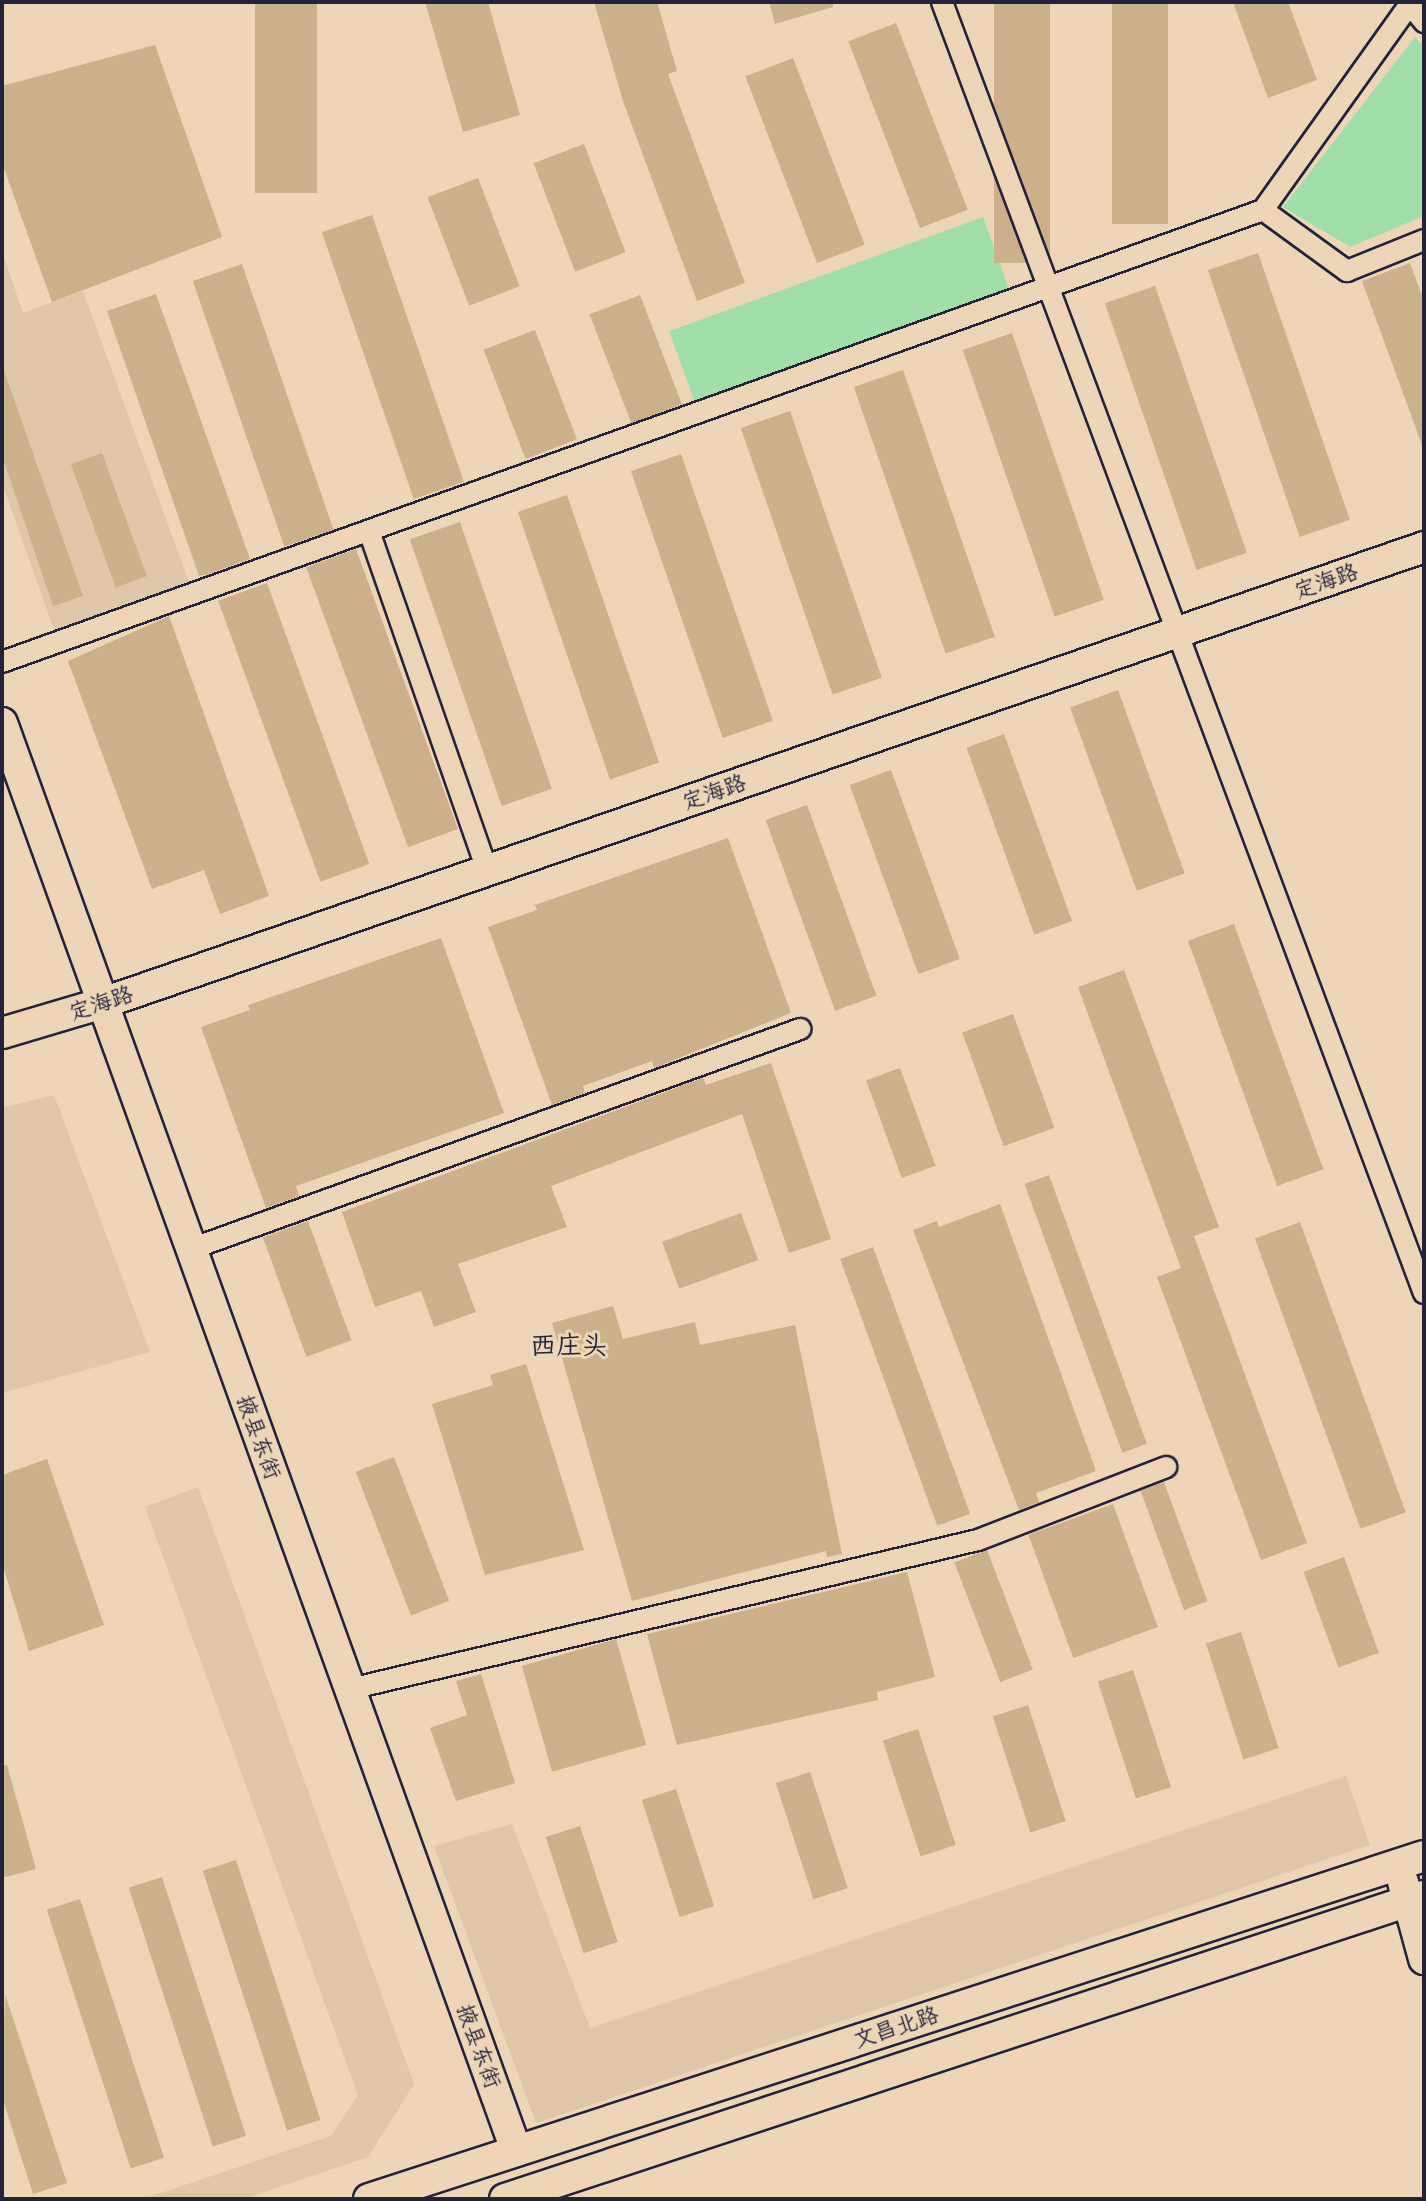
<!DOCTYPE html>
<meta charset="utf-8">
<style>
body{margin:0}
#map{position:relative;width:1426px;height:2201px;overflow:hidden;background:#eed5b6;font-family:Sriracha,"LXGW WenKai TC",sans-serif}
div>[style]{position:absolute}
.built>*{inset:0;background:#e0c7a7}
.green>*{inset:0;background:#a0dfa7;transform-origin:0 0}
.building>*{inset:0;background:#cbb08a;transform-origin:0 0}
.roads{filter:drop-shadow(2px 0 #22223b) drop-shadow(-2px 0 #22223b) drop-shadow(0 2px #22223b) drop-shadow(0 -2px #22223b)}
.street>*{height:20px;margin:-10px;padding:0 10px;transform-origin:10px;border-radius:10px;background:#eed5b6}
.secondary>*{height:30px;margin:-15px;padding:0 15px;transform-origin:15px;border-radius:15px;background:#eed5b6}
span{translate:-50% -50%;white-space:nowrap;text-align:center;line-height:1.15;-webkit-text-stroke:6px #eed5b6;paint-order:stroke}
.street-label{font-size:22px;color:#22223b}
.quarter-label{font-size:26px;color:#22223b}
.frame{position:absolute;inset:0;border:4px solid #22223b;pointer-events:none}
</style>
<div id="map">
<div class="built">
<i style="clip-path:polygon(2px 251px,23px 313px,83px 291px,192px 590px,57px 638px,2px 483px)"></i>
<i style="clip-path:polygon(54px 1095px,150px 1352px,2px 1393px,2px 1108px)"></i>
<i style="clip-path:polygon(198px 1487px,414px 2084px,368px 2157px,244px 2199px,143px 2199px,331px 2136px,358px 2095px,145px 1507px)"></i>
<i style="clip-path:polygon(1346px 1776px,1370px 1845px,536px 2123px,434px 1846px,512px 1824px,590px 2028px)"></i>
</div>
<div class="green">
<i style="clip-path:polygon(1415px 37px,1424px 47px,1424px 216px,1350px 247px,1283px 207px)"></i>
<i style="left:983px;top:217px;width:83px;height:334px;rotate:70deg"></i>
</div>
<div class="building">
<i style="left:255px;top:2px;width:62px;height:191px"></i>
<i style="clip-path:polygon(425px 2px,488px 2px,520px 115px,463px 132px)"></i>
<i style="clip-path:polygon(594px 2px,657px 2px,677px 71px,668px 74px,745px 283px,697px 301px,623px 101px)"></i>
<i style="clip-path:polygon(769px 2px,833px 2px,833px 7px,775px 24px)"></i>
<i style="left:994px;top:2px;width:56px;height:261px"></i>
<i style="left:1112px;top:2px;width:56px;height:222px"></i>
<i style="clip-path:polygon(1233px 2px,1288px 2px,1317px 80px,1268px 98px)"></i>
<i style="left:896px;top:23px;width:200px;height:51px;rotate:69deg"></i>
<i style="clip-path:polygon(155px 45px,222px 237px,52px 302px,2px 163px,2px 86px)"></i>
<i style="left:793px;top:58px;width:200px;height:51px;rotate:69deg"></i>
<i style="left:584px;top:144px;width:116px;height:54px;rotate:69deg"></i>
<i style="left:478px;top:178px;width:116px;height:54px;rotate:69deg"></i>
<i style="left:372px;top:215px;width:282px;height:53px;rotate:71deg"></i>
<i style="left:1258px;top:253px;width:282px;height:53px;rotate:71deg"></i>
<i style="clip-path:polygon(1410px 263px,1424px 301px,1422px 445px,1362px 281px)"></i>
<i style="left:242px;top:264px;width:281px;height:52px;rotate:71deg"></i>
<i style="left:1155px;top:286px;width:282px;height:53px;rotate:71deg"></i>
<i style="clip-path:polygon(156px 294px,250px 559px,208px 574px,199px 576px,107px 311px)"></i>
<i style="left:640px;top:295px;width:117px;height:54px;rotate:69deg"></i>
<i style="left:535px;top:330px;width:117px;height:55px;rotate:69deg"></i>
<i style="left:1012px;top:333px;width:282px;height:52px;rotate:71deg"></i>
<i style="clip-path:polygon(2px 365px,83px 596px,53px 606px,2px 456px)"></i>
<i style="left:903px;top:370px;width:282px;height:52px;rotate:71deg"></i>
<i style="left:790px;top:411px;width:282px;height:52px;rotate:71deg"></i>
<i style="left:102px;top:453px;width:131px;height:33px;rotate:70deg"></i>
<i style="left:681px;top:454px;width:282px;height:53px;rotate:71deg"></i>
<i style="left:567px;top:495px;width:283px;height:52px;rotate:71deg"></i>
<i style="left:460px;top:522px;width:282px;height:53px;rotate:71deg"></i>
<i style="left:356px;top:549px;width:298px;height:53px;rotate:70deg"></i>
<i style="left:267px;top:583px;width:299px;height:52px;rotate:70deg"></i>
<i style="clip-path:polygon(169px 616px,269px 896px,220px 914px,204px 870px,152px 889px,68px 661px)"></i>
<i style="left:1118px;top:690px;width:195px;height:51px;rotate:70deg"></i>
<i style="left:1004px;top:734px;width:199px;height:40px;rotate:70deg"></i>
<i style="left:891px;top:770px;width:201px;height:44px;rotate:70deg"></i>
<i style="left:807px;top:805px;width:203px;height:44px;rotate:70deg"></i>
<i style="clip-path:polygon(728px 838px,791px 1013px,654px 1068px,652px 1061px,583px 1086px,585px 1093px,552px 1105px,488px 927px,537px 910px,535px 905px)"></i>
<i style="left:1234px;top:924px;width:261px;height:49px;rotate:70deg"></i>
<i style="clip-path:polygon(441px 938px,504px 1113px,296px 1186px,299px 1196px,266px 1208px,201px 1027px,250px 1010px,248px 1005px)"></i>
<i style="clip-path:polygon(1124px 970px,1219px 1227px,1194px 1236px,1307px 1543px,1261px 1560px,1157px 1277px,1181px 1268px,1078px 987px)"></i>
<i style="left:1013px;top:1014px;width:121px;height:54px;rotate:70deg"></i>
<i style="clip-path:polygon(771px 1063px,831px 1239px,789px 1253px,742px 1114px,551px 1186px,567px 1227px,458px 1264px,476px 1312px,434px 1327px,421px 1291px,375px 1307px,342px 1212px,703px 1078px,706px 1085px)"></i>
<i style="left:900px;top:1068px;width:104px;height:36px;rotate:70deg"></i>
<i style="left:1049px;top:1175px;width:286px;height:26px;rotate:70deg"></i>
<i style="clip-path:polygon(1000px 1204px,1096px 1471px,1036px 1493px,1039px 1502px,1019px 1510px,913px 1230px,937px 1221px,939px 1227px)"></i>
<i style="left:741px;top:1213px;width:50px;height:84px;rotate:70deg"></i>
<i style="left:308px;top:1221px;width:127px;height:48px;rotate:70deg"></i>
<i style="left:1300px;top:1222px;width:309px;height:48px;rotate:70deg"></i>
<i style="left:873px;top:1247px;width:284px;height:35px;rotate:70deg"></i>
<i style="clip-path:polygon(613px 1306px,623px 1339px,695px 1322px,700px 1345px,795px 1325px,842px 1554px,827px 1557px,826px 1551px,632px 1601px,552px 1323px)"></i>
<i style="clip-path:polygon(526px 1364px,584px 1550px,485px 1575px,432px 1404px,493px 1385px,490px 1375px)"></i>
<i style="left:394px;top:1457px;width:154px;height:41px;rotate:69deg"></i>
<i style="clip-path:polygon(47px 1459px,104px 1625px,29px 1651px,2px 1563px,2px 1475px)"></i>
<i style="left:1164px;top:1482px;width:127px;height:25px;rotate:70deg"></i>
<i style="left:1113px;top:1504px;width:131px;height:90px;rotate:70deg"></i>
<i style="left:987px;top:1550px;width:128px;height:35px;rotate:69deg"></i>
<i style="left:1344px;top:1557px;width:102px;height:43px;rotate:70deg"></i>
<i style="clip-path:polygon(907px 1572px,935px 1677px,877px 1692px,878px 1700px,677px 1745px,647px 1634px)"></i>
<i style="left:1241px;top:1632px;width:122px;height:37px;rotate:72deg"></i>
<i style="left:616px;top:1639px;width:110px;height:98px;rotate:74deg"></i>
<i style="left:1133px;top:1670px;width:123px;height:37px;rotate:72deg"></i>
<i style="clip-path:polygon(481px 1674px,515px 1783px,456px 1801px,430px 1728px,467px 1715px,456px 1681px)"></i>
<i style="left:1028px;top:1705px;width:122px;height:37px;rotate:72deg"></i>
<i style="left:918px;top:1729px;width:122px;height:37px;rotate:72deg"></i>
<i style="clip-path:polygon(2px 1765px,7px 1765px,36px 1869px,2px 1878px)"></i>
<i style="left:810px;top:1772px;width:122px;height:36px;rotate:72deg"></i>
<i style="left:676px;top:1789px;width:123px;height:36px;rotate:72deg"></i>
<i style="left:580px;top:1826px;width:122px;height:36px;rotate:72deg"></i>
<i style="left:236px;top:1860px;width:273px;height:35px;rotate:72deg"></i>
<i style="left:162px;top:1877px;width:272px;height:35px;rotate:72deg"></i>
<i style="left:80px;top:1899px;width:272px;height:35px;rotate:72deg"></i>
<i style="clip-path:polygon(5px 1994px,67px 2183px,33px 2194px,2px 2097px)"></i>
</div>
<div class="roads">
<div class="street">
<i style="left:942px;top:2px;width:1378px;rotate:69.53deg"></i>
<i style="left:1408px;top:2px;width:26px;rotate:51deg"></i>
<i style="left:1263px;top:210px;width:253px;rotate:-54.5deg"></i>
<i style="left:370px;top:534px;width:356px;rotate:70.8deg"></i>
<i style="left:2px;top:662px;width:1340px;rotate:-19.72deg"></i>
<i style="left:1263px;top:210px;width:104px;rotate:36deg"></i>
<i style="left:1347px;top:271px;width:83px;rotate:-21.9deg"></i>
<i style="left:191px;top:1249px;width:648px;rotate:-19.86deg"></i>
<i style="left:350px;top:1689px;width:645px;rotate:-13.35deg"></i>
<i style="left:978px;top:1540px;width:202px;rotate:-21.2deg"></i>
</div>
<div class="secondary">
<i style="left:2px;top:723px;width:1517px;rotate:70.19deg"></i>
<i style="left:2px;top:1033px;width:105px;rotate:-16.5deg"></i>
<i style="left:103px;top:1003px;width:1397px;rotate:-19.04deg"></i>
<i style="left:1403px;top:1882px;width:80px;rotate:74.7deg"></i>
<i style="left:369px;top:2199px;width:1109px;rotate:-18.01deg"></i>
<i style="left:505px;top:2199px;width:968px;rotate:-18.25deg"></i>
</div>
</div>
<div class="street-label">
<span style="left:1326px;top:581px;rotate:-19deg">定海路</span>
<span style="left:714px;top:792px;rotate:-19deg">定海路</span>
<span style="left:101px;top:1003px;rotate:-18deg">定海路</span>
<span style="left:259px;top:1437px;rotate:70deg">掖县东街</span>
<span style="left:896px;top:2027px;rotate:-18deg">文昌北路</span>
<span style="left:479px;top:2046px;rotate:70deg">掖县东街</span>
</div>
<div class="quarter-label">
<span style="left:569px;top:1346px">西庄头</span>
</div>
<div class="frame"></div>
</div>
